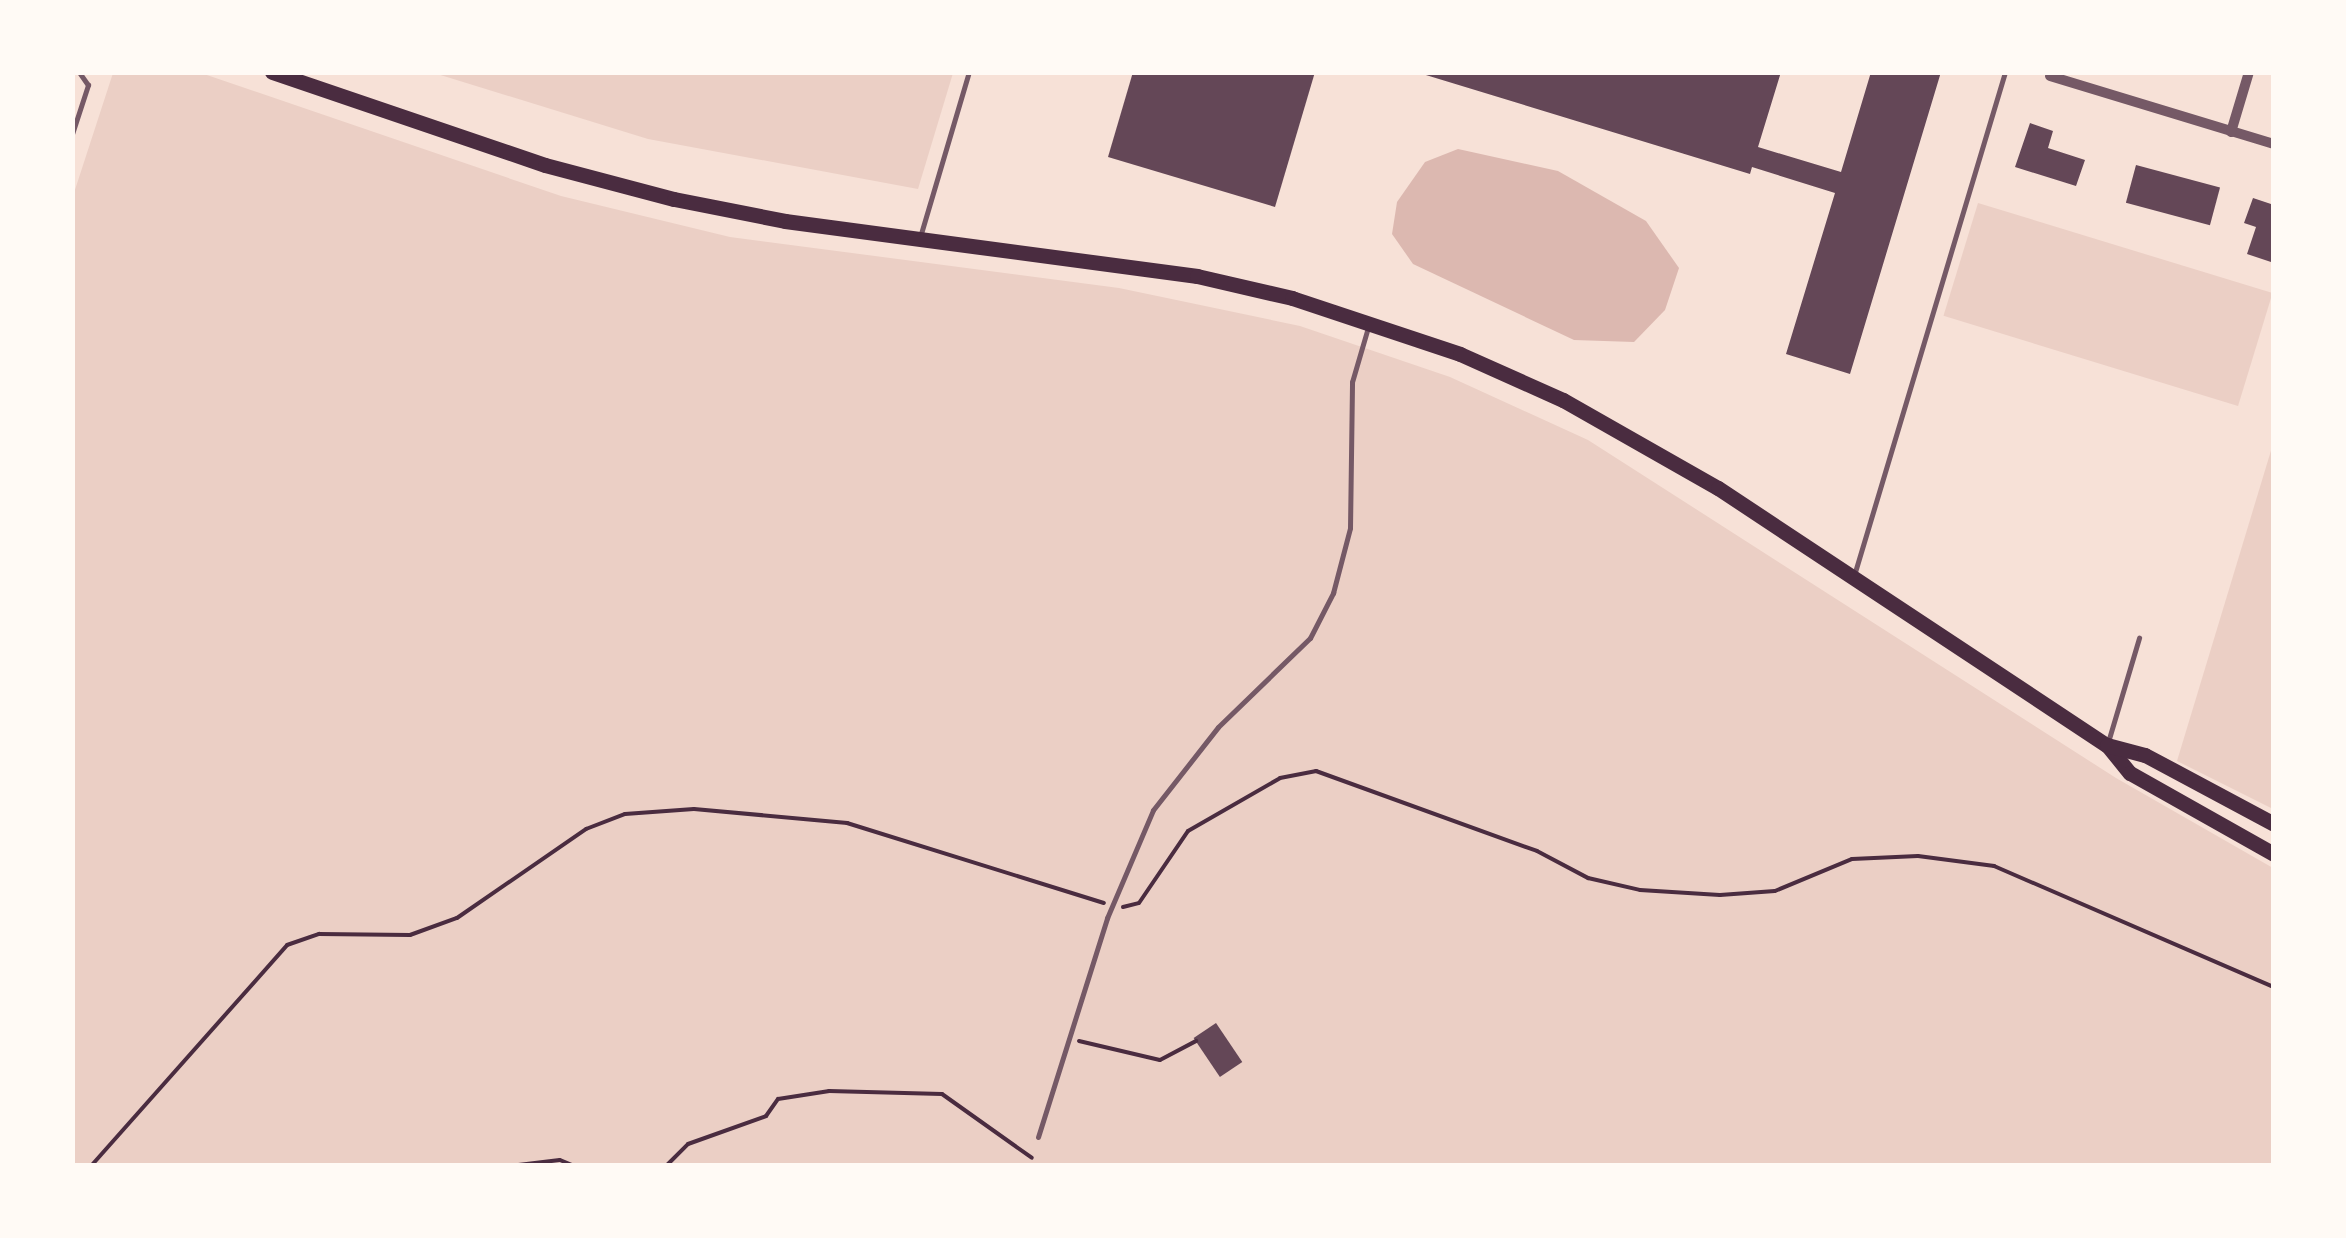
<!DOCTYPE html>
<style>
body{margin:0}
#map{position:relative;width:2346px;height:1238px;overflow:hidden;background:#f7e1d7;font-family:"IBM Plex Serif",serif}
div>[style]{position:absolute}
.green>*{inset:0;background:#ebcfc5;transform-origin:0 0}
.water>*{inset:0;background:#dcb8b0}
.building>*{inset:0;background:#644757;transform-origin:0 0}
.path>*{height:4px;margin:-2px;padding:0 2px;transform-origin:2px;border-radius:2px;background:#4a2c40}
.service>*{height:5px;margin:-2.5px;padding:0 2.5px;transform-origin:2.5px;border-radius:2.5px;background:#755966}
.minor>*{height:10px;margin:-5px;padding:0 5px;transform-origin:5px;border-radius:5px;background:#755966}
.secondary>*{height:15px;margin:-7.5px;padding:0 7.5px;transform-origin:7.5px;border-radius:7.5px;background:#4a2c40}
span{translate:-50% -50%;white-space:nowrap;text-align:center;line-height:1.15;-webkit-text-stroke:8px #fffaf5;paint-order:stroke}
.frame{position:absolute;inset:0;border:75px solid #fffaf5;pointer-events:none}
</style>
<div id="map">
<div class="green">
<i style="clip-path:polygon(113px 73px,201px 73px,561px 196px,730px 237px,1119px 288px,1300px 326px,1450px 377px,1588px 440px,2116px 778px,2273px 868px,2273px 1165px,73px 1166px,72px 199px)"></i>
<i style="clip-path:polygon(434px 73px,953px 73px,918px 189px,648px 139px)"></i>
<i style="left:1978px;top:203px;width:308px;height:118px;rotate:17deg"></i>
<i style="clip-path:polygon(2273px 444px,2274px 809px,2273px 809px,2177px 761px)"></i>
</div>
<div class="water">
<i style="clip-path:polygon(1458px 149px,1558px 171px,1646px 221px,1679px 268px,1665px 310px,1634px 342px,1574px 340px,1413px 264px,1392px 234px,1397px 202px,1425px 162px)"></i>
</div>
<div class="building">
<i style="clip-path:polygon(1133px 72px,1315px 72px,1275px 207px,1108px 157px)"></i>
<i style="clip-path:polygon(1416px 72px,1781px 72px,1758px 147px,1841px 172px,1871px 72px,1941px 72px,1850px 374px,1786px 354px,1835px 193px,1752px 167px,1750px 174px)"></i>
<i style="clip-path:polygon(2030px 123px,2053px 131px,2048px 148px,2085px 160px,2076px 186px,2015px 167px)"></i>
<i style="left:2136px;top:165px;width:87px;height:39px;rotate:15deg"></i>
<i style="clip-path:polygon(2253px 198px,2274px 205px,2274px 263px,2247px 254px,2256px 227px,2244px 223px)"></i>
<i style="left:1216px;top:1023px;width:47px;height:27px;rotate:56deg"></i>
</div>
<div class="path">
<i style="left:1123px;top:907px;width:16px;rotate:-14deg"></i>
<i style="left:1139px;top:903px;width:87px;rotate:-55.8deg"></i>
<i style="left:1188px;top:831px;width:106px;rotate:-29.9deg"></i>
<i style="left:1280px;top:778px;width:37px;rotate:-11deg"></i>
<i style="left:1316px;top:771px;width:235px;rotate:19.9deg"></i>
<i style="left:1537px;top:851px;width:58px;rotate:27.9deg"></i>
<i style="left:1588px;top:878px;width:53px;rotate:13deg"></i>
<i style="left:1640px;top:890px;width:80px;rotate:3.6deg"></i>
<i style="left:1720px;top:895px;width:55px;rotate:-4.2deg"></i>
<i style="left:1775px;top:891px;width:83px;rotate:-22.6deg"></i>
<i style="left:1852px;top:859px;width:66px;rotate:-2.6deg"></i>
<i style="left:1918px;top:856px;width:77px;rotate:7.5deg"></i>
<i style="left:1994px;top:866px;width:305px;rotate:23.4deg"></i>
<i style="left:1079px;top:1041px;width:83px;rotate:13.2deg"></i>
<i style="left:1160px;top:1060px;width:41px;rotate:-27.8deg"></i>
<i style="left:91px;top:1166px;width:295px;rotate:-48.4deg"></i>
<i style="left:287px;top:945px;width:34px;rotate:-19deg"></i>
<i style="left:319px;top:934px;width:91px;rotate:0.6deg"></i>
<i style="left:410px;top:935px;width:50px;rotate:-19.9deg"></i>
<i style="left:457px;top:918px;width:157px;rotate:-34.6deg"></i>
<i style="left:586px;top:829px;width:42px;rotate:-21deg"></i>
<i style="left:625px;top:814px;width:69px;rotate:-4.1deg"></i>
<i style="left:694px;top:809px;width:154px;rotate:5.2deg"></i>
<i style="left:847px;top:823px;width:269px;rotate:17.3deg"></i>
<i style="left:510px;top:1166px;width:50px;rotate:-6.8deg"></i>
<i style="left:560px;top:1160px;width:15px;rotate:23deg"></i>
<i style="left:666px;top:1166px;width:31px;rotate:-45deg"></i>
<i style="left:688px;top:1144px;width:83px;rotate:-19.7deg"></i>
<i style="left:766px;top:1116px;width:21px;rotate:-55deg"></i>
<i style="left:778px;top:1099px;width:52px;rotate:-8.9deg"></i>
<i style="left:829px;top:1091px;width:113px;rotate:1.5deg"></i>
<i style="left:942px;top:1094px;width:110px;rotate:35.4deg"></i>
</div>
<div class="service">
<i style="left:72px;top:134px;width:52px;rotate:-71.9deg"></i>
<i style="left:88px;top:85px;width:16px;rotate:-125deg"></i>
<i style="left:920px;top:237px;width:172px;rotate:-73.5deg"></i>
<i style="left:1855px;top:572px;width:522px;rotate:-73.3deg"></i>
<i style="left:2108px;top:742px;width:109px;rotate:-73.4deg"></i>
<i style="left:1038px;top:1137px;width:230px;rotate:-72.5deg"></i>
<i style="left:1107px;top:918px;width:117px;rotate:-66.9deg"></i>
<i style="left:1153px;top:810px;width:105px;rotate:-51.9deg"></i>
<i style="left:1218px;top:727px;width:128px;rotate:-44.1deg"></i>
<i style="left:1310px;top:638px;width:51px;rotate:-62.9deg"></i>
<i style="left:1333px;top:593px;width:67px;rotate:-75.3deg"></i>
<i style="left:1350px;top:528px;width:146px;rotate:-89.2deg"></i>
<i style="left:1352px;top:382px;width:60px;rotate:-73.7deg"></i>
</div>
<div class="minor">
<i style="left:2050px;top:76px;width:234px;rotate:16.9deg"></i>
<i style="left:2231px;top:132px;width:63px;rotate:-73.3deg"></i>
</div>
<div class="secondary">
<i style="left:272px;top:72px;width:288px;rotate:18.8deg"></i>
<i style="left:545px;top:165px;width:133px;rotate:14.8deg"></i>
<i style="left:674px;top:199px;width:113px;rotate:11.2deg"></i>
<i style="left:785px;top:221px;width:416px;rotate:7.6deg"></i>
<i style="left:1197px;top:276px;width:98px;rotate:13deg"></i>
<i style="left:1292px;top:298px;width:177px;rotate:18.4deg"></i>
<i style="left:1460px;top:354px;width:113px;rotate:24.1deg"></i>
<i style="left:1563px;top:400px;width:178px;rotate:29.6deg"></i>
<i style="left:1718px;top:488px;width:466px;rotate:33.5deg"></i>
<i style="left:2107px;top:745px;width:36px;rotate:51deg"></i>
<i style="left:2130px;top:773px;width:165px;rotate:29.4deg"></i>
<i style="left:2107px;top:745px;width:39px;rotate:15deg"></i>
<i style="left:2145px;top:755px;width:146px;rotate:28.1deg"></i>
</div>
<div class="frame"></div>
</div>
